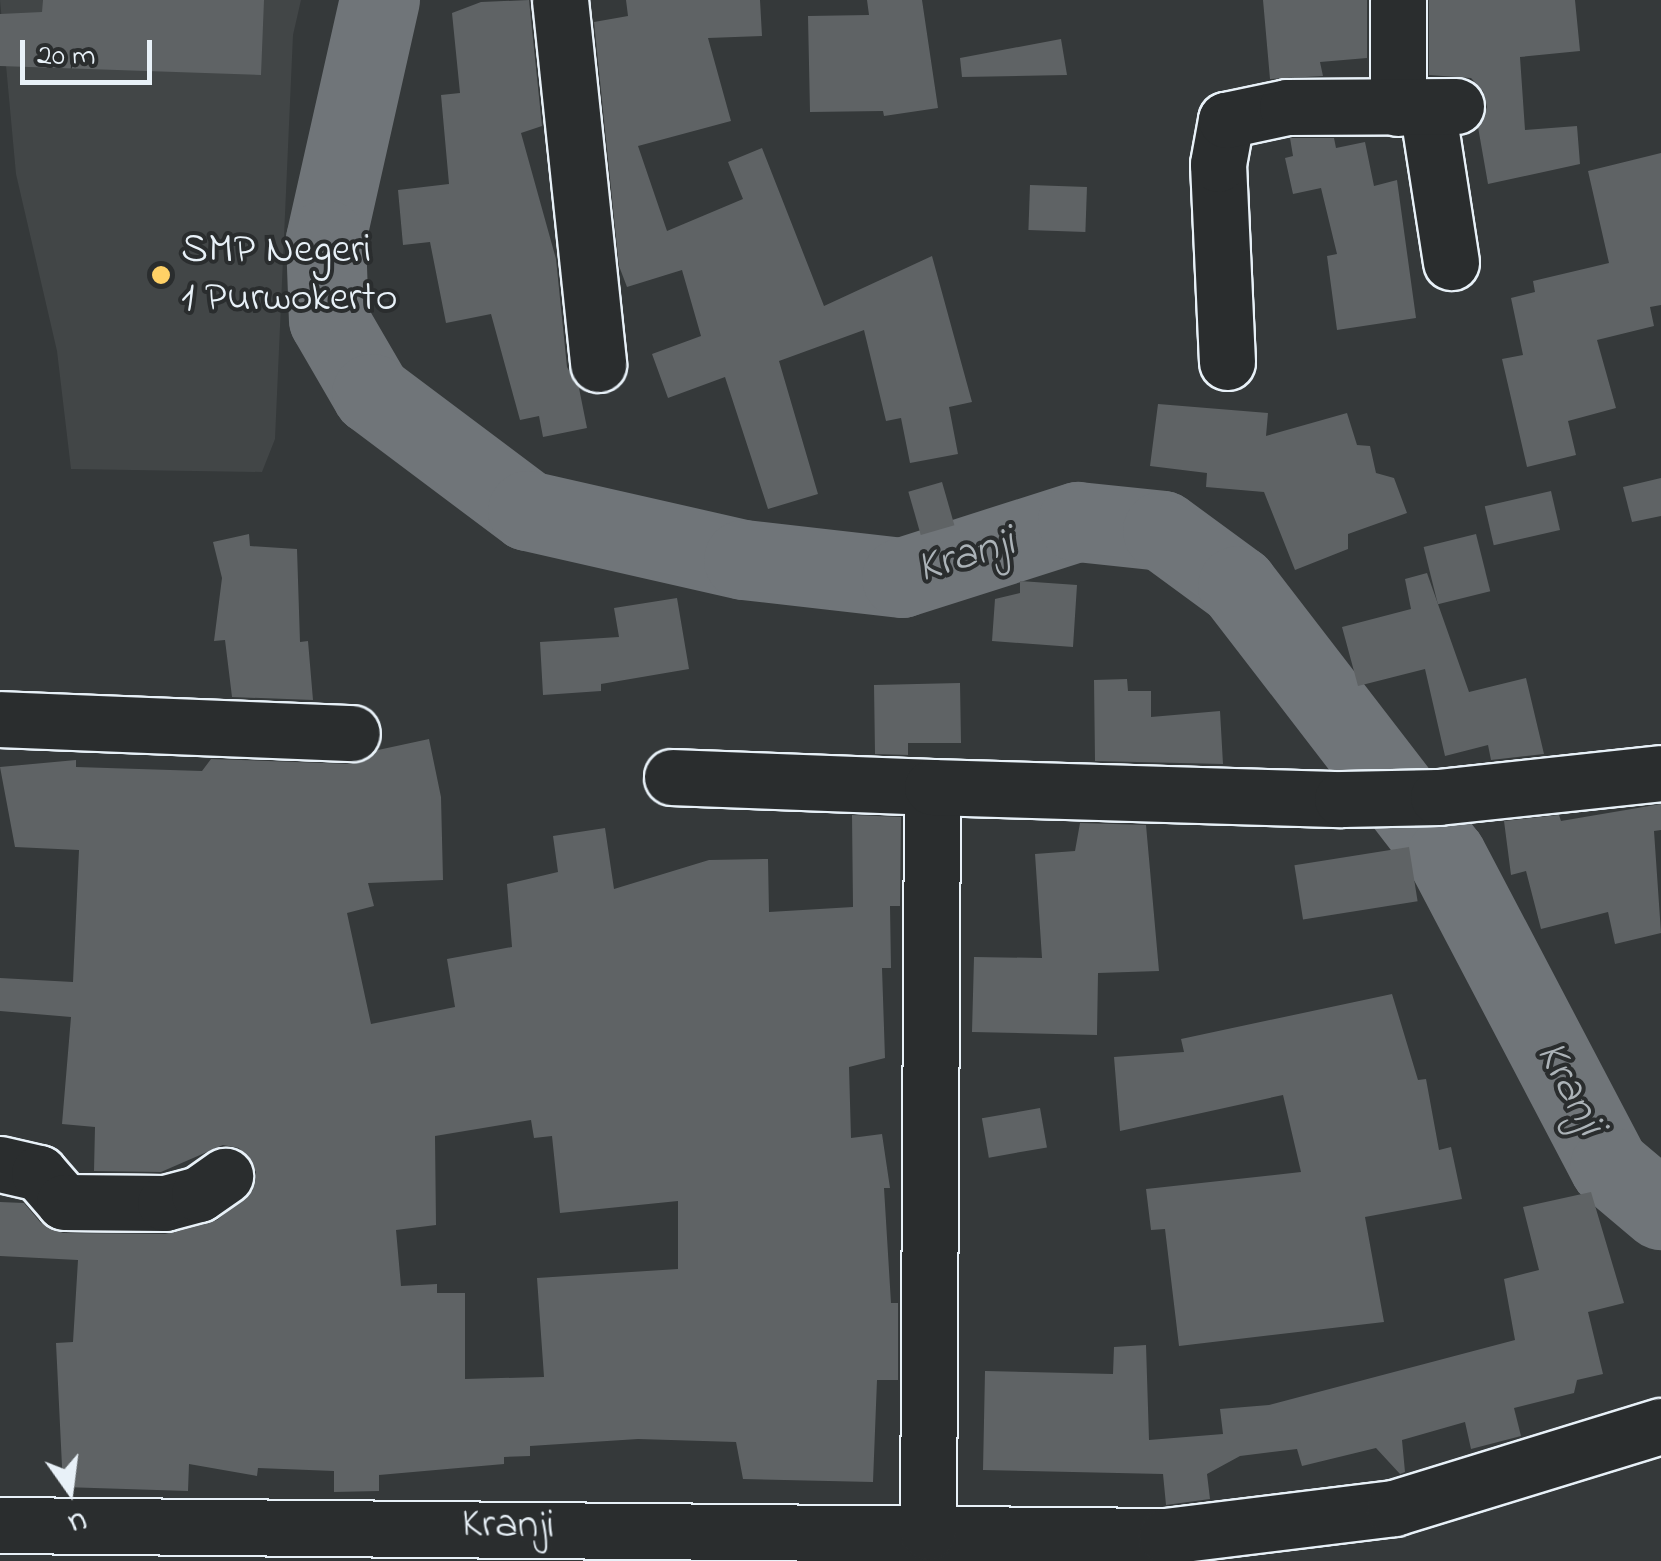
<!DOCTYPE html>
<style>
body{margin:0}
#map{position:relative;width:1661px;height:1561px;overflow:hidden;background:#35393a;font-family:"Indie Flower",sans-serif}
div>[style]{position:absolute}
.built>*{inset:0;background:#424647}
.river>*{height:80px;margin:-40px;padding:0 40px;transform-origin:40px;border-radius:40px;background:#707579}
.building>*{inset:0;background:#5f6365;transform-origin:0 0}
.roads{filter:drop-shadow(2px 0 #e8f1f8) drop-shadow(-2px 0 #e8f1f8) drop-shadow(0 2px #e8f1f8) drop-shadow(0 -2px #e8f1f8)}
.minor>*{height:55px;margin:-27.5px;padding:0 27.5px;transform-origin:27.5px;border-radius:27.5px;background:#2a2d2e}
.dots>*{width:28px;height:28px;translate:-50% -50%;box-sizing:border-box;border:5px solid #2a2d2e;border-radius:50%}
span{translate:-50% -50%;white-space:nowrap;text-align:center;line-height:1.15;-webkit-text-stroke:8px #2a2d2e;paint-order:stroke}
.poi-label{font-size:42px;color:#e8f1f8}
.left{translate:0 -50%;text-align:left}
.street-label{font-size:42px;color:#e8f1f8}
.water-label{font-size:45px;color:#acb3b8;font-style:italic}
.north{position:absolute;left:20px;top:1441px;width:100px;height:100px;-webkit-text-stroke:8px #2a2d2e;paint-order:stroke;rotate:166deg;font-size:28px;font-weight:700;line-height:40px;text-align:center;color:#e8f1f8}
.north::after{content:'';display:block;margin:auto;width:35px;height:45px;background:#e8f1f8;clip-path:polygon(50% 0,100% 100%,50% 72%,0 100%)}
.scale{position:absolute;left:20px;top:40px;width:132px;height:45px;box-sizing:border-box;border:5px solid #e8f1f8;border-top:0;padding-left:12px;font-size:30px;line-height:35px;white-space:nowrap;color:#e8f1f8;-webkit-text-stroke:8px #2a2d2e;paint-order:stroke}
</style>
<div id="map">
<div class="built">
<i style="clip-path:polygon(0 0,301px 0,293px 35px,275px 439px,262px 472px,71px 469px,57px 351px,16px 174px)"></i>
</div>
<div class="river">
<i style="left:380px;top:0;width:246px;rotate:102.7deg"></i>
<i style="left:326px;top:240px;width:80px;rotate:87.9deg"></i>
<i style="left:329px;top:320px;width:86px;rotate:59.8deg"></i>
<i style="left:372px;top:394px;width:195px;rotate:36.9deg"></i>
<i style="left:528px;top:511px;width:221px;rotate:12.8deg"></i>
<i style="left:744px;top:560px;width:159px;rotate:6.5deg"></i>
<i style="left:902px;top:578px;width:185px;rotate:-17.7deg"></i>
<i style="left:1078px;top:522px;width:85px;rotate:6deg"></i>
<i style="left:1163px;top:531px;width:93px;rotate:36.3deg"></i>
<i style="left:1238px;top:586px;width:342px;rotate:52.4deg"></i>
<i style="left:1447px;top:857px;width:350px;rotate:62.3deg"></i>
<i style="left:1610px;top:1167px;width:67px;rotate:40.1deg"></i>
</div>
<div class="building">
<i style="clip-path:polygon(43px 0,264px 0,261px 75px,0 66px,0 14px,42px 12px)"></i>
<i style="clip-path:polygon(529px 0,542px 126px,521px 133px,556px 259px,567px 367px,579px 388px,587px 428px,543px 437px,539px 416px,520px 420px,491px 314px,446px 323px,430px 242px,403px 245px,398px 190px,449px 184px,441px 95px,460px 93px,452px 13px,481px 2px)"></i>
<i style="clip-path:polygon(626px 0,760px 0,762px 36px,708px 38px,731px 121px,638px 146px,667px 231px,743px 199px,728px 162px,762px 148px,824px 306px,932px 256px,972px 402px,949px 407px,958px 454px,910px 463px,901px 418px,886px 421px,864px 330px,779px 361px,818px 494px,768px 509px,725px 377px,668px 398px,652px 354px,701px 336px,682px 270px,627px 287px,619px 266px,594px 22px,628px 16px)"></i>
<i style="clip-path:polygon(867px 0,922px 0,938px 108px,884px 116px,883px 111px,810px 112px,808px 16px,869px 15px)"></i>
<i style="clip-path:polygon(1263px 0,1367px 0,1367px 58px,1320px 62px,1323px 76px,1270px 79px)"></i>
<i style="clip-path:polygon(1429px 0,1575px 0,1580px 51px,1520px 57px,1525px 130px,1577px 126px,1580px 164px,1488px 184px,1478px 127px,1487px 107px,1483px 91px,1471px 78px,1429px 75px)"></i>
<i style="clip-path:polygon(1061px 39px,1067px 75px,962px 77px,960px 58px)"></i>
<i style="clip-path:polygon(1290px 138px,1334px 138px,1336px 148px,1365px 142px,1374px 186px,1397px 180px,1416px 318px,1337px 330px,1327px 256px,1337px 254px,1321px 188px,1293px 194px,1285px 158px,1293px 156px)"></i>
<i style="clip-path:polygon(1661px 153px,1661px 305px,1650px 307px,1654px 326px,1597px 340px,1616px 408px,1568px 421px,1576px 455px,1527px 467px,1502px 359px,1523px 355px,1511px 298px,1535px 292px,1533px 281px,1609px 263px,1588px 171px)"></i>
<i style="left:1030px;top:185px;width:57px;height:45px;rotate:2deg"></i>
<i style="clip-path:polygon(1158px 404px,1268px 413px,1266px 436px,1347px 413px,1357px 445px,1370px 446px,1376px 473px,1394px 478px,1407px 513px,1348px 534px,1348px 549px,1295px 570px,1264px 492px,1206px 487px,1207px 473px,1150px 466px)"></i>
<i style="clip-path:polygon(1661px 478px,1661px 516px,1632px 522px,1623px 487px)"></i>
<i style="left:942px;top:482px;width:45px;height:35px;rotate:74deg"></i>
<i style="left:1551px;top:491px;width:40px;height:68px;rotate:77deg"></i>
<i style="clip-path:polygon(249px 534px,250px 546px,297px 549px,300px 642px,308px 641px,313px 700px,232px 697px,225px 640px,214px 641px,222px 578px,213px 542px)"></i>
<i style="left:1476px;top:534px;width:59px;height:54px;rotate:76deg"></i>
<i style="clip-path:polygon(1427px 573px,1469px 692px,1526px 678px,1544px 754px,1491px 760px,1488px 745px,1445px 756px,1425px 669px,1358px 686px,1342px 627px,1411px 609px,1405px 579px)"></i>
<i style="clip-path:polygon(1020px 581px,1077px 585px,1073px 647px,992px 641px,995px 599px,1020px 593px)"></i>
<i style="clip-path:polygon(677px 598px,689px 669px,601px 684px,601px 691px,543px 695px,540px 642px,619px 637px,614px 608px)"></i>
<i style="clip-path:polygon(1127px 679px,1128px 691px,1151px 691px,1151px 717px,1220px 711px,1223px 764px,1095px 761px,1094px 680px)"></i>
<i style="clip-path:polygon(960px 683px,961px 743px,908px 743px,908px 755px,875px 754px,874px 685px)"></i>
<i style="clip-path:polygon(evenodd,429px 739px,441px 797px,443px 880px,368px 883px,374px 906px,347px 913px,371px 1024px,455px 1007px,447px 959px,512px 947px,507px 884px,558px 872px,553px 836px,605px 828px,614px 889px,709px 860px,768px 859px,769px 912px,853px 907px,852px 815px,901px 817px,900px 906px,890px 906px,891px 968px,882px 968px,885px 1058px,849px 1067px,851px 1138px,882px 1134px,890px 1188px,884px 1188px,891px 1303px,898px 1303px,898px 1380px,877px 1380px,873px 1482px,743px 1479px,736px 1442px,638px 1439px,530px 1446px,530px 1456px,504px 1457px,504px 1464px,379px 1475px,379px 1491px,334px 1492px,334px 1471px,258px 1468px,257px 1476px,189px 1464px,188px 1491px,63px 1487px,56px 1343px,73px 1342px,78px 1260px,0 1256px,0 1202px,24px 1203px,41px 1223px,63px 1233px,165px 1234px,217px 1220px,253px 1190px,256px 1172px,239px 1148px,223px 1145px,161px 1172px,94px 1171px,95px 1127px,62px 1124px,71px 1017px,0 1011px,0 978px,73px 982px,79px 850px,15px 847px,0 767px,76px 760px,76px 767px,202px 771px,211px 759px,351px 764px,378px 750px,429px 739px,531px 1120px,534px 1138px,552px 1136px,560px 1213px,678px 1201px,678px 1269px,537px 1278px,544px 1377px,465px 1379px,465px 1293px,437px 1293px,437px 1284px,401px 1286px,396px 1230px,436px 1225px,435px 1136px,531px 1120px)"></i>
<i style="clip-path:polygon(1661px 804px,1661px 830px,1654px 831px,1661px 933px,1615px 944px,1608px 912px,1541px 929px,1526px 871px,1511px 875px,1504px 821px,1559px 815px,1561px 821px)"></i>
<i style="clip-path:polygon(1080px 823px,1146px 825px,1159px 971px,1098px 973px,1097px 1035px,972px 1032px,974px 957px,1042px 958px,1035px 854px,1075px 851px)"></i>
<i style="left:1409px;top:847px;width:55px;height:116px;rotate:81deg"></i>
<i style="clip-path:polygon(1392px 994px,1418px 1080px,1426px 1079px,1439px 1150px,1451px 1147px,1462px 1199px,1365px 1217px,1384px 1322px,1179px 1346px,1165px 1229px,1151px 1230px,1146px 1189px,1301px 1172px,1283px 1095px,1120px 1131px,1114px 1057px,1184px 1052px,1181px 1039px)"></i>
<i style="left:1040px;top:1108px;width:40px;height:59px;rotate:80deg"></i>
<i style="clip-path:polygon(1591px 1192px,1624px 1303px,1588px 1312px,1603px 1374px,1577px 1380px,1574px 1393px,1514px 1408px,1521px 1436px,1471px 1449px,1465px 1422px,1402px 1440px,1405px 1472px,1400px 1474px,1376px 1448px,1302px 1466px,1297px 1449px,1240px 1456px,1207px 1474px,1210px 1499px,1166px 1505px,1163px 1474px,983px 1470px,985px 1371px,1113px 1374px,1114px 1347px,1146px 1345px,1149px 1440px,1223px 1434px,1220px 1409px,1269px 1405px,1515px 1340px,1504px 1279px,1539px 1270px,1523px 1207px)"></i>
</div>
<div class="roads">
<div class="minor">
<i style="left:560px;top:0;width:366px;rotate:84deg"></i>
<i style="left:1398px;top:0;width:108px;rotate:90deg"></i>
<i style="left:1427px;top:107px;width:157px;rotate:81.2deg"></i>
<i style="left:1227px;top:362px;width:198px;rotate:-92.6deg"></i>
<i style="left:1218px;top:164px;width:45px;rotate:-79.7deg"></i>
<i style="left:1226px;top:120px;width:62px;rotate:-12deg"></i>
<i style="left:1287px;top:107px;width:169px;rotate:-0.3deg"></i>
<i style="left:0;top:719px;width:352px;rotate:2.3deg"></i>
<i style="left:672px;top:777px;width:260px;rotate:2.2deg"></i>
<i style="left:0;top:1164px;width:40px;rotate:13deg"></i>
<i style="left:39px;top:1173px;width:38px;rotate:49deg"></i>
<i style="left:64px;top:1202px;width:101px;rotate:0.6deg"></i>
<i style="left:165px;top:1203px;width:35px;rotate:-15deg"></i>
<i style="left:199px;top:1194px;width:32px;rotate:-35deg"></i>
<i style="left:0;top:1525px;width:1166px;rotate:0.54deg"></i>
<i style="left:1166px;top:1536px;width:230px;rotate:-7deg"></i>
<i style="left:1394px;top:1508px;width:279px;rotate:-17.1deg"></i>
<i style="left:928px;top:1532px;width:745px;rotate:-89.69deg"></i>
<i style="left:932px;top:787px;width:410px;rotate:1.7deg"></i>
<i style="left:1342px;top:799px;width:96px;rotate:-1.2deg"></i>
<i style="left:1438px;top:797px;width:224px;rotate:-6.1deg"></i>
</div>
</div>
<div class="dots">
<i style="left:161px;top:275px;background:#ffd166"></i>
</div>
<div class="poi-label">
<span class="left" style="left:181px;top:275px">SMP Negeri<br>1 Purwokerto</span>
</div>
<div class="street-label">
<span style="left:508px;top:1526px;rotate:1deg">Kranji</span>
</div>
<div class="water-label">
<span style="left:966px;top:557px;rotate:-17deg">Kranji</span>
<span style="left:1569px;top:1089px;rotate:62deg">Kranji</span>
</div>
<div class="north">U</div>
<div class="scale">20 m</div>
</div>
